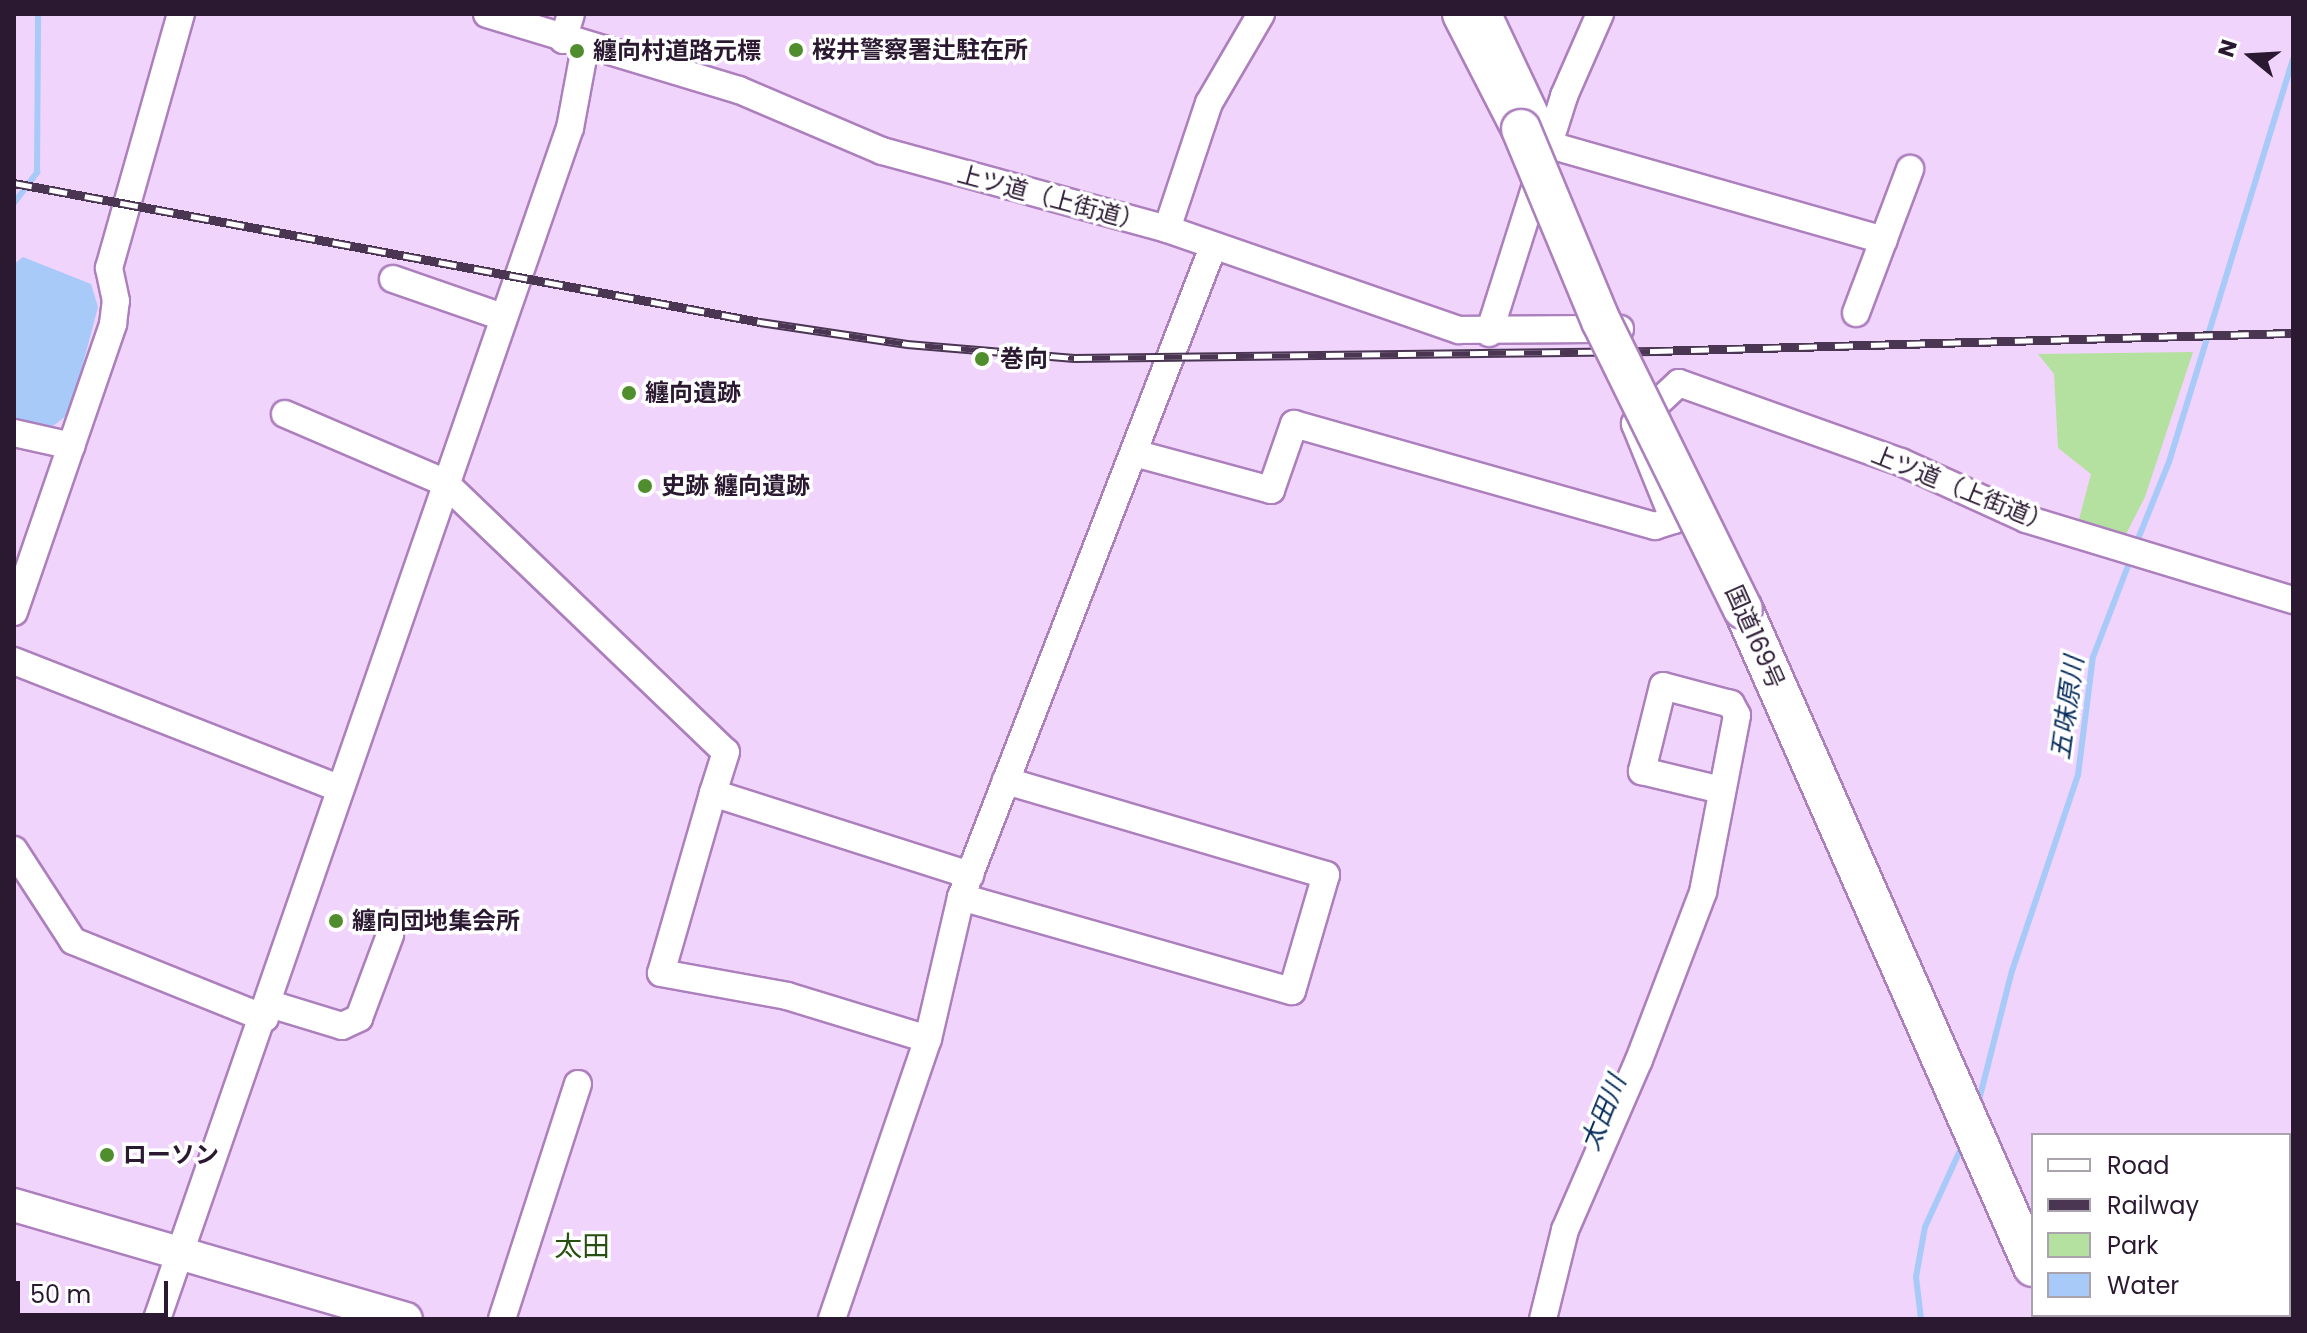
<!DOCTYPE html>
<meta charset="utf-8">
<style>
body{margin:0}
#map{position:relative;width:2307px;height:1333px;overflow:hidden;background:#f1d4fc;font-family:Poppins,"Noto Sans JP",sans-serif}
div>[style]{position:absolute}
.green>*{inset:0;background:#b4e1a0}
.water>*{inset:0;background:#a8caf8}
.stream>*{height:6px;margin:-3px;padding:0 3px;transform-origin:3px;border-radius:3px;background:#a8caf8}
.roads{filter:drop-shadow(2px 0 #ac7fbd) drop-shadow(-2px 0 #ac7fbd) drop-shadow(0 2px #ac7fbd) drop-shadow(0 -2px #ac7fbd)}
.minor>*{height:26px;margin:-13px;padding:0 13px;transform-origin:13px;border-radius:13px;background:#fff}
.major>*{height:32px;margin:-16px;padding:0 16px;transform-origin:16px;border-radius:16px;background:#fff}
.highway>*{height:38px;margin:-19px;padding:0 19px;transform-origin:19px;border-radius:19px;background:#fff}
.rail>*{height:9px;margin-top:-4.5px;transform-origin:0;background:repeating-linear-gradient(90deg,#fff 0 18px,#4a3652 0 36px);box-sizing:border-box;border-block:2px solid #4a3652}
.bridges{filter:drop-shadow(2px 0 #ac7fbd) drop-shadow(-2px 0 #ac7fbd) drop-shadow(0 2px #ac7fbd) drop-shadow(0 -2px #ac7fbd)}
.highway-bridge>*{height:38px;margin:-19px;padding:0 19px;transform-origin:19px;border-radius:19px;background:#fff}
.dots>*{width:22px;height:22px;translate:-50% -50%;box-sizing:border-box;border:4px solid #fff;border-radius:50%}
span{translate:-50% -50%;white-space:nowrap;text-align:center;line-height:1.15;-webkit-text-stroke:7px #fff;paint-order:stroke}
.poi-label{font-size:24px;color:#2b1932;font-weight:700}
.left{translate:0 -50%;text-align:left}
.street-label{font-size:24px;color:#2b1932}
.water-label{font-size:26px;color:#092e5d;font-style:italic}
.quarter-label{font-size:28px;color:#284f12}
.frame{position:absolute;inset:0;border:16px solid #2b1932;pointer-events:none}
.legend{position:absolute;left:2031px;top:1133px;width:260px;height:184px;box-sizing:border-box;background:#fff;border:2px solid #aaa3ad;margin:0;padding:10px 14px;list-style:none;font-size:24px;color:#2b1932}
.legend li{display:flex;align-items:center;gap:16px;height:40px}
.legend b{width:40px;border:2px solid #aaa3ad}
.north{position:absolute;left:2211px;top:16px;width:80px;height:80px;-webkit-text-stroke:6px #fff;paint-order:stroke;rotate:288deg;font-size:22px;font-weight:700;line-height:32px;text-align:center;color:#2b1932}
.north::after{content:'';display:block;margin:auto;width:28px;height:36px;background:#2b1932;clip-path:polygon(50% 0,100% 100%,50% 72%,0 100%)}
.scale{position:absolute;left:16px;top:1281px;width:152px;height:36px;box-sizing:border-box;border:4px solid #2b1932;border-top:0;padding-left:10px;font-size:24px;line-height:28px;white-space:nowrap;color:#2b1932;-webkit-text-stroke:6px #fff;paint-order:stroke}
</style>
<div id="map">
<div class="green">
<i style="clip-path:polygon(2193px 352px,2145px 497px,2124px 538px,2078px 523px,2091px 474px,2058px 448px,2054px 374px,2038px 354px)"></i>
</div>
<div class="water">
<i style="clip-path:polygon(23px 257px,91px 284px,98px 307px,70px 413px,53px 426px,14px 418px,14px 264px)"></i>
</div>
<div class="stream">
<i style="left:14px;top:203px;width:39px;rotate:-53deg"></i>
<i style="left:37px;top:172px;width:158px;rotate:-89.6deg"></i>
<i style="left:2136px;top:544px;width:88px;rotate:-68.1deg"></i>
<i style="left:2169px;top:462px;width:421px;rotate:-72.9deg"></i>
<i style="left:1978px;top:1104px;width:137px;rotate:-75.7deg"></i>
<i style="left:2012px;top:971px;width:207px;rotate:-71.4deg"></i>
<i style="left:2078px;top:775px;width:119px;rotate:-82.8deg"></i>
<i style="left:2093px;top:657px;width:106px;rotate:-69deg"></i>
<i style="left:1921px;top:1319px;width:42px;rotate:-96.8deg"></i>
<i style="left:1916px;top:1277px;width:51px;rotate:-79.8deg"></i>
<i style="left:1925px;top:1227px;width:91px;rotate:-65.4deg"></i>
</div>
<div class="roads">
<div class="minor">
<i style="left:487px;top:14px;width:263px;rotate:16.8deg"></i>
<i style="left:739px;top:90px;width:155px;rotate:23.1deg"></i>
<i style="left:882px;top:151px;width:295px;rotate:15.3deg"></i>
<i style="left:1167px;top:229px;width:309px;rotate:19.1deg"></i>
<i style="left:1459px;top:330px;width:161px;rotate:-0.4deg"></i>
<i style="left:1488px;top:14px;width:145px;rotate:64.7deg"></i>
<i style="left:1550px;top:145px;width:347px;rotate:15.9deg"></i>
<i style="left:563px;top:40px;width:27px;rotate:-73deg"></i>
<i style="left:1167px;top:229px;width:133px;rotate:-71.6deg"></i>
<i style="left:1209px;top:103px;width:103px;rotate:-59.7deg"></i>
<i style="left:393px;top:279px;width:116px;rotate:19.1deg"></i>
<i style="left:1856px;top:313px;width:154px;rotate:-69.4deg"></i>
<i style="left:1489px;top:333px;width:249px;rotate:-72.4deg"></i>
<i style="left:1564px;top:96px;width:90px;rotate:-66.3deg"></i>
<i style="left:285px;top:414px;width:173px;rotate:23.2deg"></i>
<i style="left:444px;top:482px;width:390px;rotate:43.8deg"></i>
<i style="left:726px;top:752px;width:43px;rotate:107.6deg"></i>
<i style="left:713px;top:793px;width:270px;rotate:17.7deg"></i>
<i style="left:14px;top:433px;width:59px;rotate:12.6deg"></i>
<i style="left:1134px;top:453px;width:142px;rotate:15.1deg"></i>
<i style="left:1271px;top:490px;width:70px;rotate:-70.8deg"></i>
<i style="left:1294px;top:424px;width:375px;rotate:15.8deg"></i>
<i style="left:1655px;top:526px;width:20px;rotate:-18deg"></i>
<i style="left:1674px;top:520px;width:104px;rotate:-112.1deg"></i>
<i style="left:1635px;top:424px;width:60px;rotate:-43deg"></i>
<i style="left:1679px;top:383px;width:236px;rotate:19.6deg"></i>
<i style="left:1901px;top:462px;width:137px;rotate:24.5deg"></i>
<i style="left:2026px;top:519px;width:279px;rotate:16.9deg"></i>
<i style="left:14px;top:612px;width:305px;rotate:-71deg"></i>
<i style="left:113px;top:324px;width:23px;rotate:-83deg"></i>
<i style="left:116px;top:301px;width:34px;rotate:-102deg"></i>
<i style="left:109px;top:268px;width:264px;rotate:-74.2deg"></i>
<i style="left:14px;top:661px;width:348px;rotate:21.4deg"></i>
<i style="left:713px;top:793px;width:187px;rotate:106.1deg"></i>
<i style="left:661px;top:973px;width:128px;rotate:10.3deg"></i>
<i style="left:787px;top:996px;width:147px;rotate:17deg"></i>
<i style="left:14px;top:850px;width:108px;rotate:57deg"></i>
<i style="left:73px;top:941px;width:207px;rotate:21.9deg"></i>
<i style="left:961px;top:897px;width:344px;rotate:15.9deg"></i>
<i style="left:1292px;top:991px;width:121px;rotate:-73.7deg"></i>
<i style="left:1326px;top:875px;width:334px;rotate:-163.6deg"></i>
<i style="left:270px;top:1004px;width:75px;rotate:17deg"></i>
<i style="left:342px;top:1026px;width:19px;rotate:-25deg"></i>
<i style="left:359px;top:1018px;width:89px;rotate:-69.5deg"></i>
<i style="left:2289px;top:1207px;width:11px;rotate:-68deg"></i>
<i style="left:157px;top:1319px;width:1261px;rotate:-70.88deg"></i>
<i style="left:570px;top:128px;width:82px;rotate:-79.5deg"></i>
<i style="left:502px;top:1319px;width:247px;rotate:-72.1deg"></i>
<i style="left:832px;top:1319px;width:296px;rotate:-71.1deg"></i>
<i style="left:928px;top:1039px;width:146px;rotate:-76.9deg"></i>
<i style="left:961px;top:897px;width:697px;rotate:-68.81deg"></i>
<i style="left:1543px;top:1319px;width:92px;rotate:-76.1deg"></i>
<i style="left:1565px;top:1230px;width:185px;rotate:-66.5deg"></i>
<i style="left:1639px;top:1060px;width:180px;rotate:-69.1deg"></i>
<i style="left:1703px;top:892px;width:180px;rotate:-79.1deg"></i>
<i style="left:1737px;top:715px;width:13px;rotate:-119deg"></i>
<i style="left:1731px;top:704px;width:70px;rotate:-165.2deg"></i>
<i style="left:1663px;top:686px;width:88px;rotate:103.9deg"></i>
<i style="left:1642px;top:771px;width:81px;rotate:13.5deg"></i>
<i style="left:2245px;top:1319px;width:4px;rotate:-63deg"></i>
</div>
<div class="major">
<i style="left:14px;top:1205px;width:408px;rotate:16.2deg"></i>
</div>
<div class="highway">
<i style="left:1462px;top:14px;width:129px;rotate:62.8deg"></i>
<i style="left:1743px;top:609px;width:719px;rotate:66.22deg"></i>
<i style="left:2054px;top:1315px;width:4px;rotate:63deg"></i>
</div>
</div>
<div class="rail">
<i style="left:14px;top:183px;width:759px;rotate:10.55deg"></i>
<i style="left:760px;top:322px;width:149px;rotate:8.5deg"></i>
<i style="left:907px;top:344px;width:168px;rotate:4.8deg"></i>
<i style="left:1074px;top:358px;width:581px;rotate:-0.69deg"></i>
<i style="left:1655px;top:351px;width:638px;rotate:-1.62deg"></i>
</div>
<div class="bridges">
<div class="highway-bridge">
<i style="left:1521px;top:129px;width:208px;rotate:67.4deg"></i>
<i style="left:1601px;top:321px;width:321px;rotate:63.8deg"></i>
</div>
</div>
<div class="dots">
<i style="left:796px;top:50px;background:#4f8d2d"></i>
<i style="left:577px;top:51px;background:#4f8d2d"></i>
<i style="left:982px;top:359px;background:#4f8d2d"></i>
<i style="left:629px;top:393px;background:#4f8d2d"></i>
<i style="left:645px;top:486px;background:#4f8d2d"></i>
<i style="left:336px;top:921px;background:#4f8d2d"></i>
<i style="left:107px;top:1155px;background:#4f8d2d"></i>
</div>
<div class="poi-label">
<span class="left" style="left:812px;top:50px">桜井警察署辻駐在所</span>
<span class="left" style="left:593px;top:51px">纏向村道路元標</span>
<span class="left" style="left:1000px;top:359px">巻向</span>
<span class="left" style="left:645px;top:393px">纏向遺跡</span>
<span class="left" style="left:661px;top:486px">史跡 纏向遺跡</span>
<span class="left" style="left:352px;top:921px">纏向団地集会所</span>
<span class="left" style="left:123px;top:1155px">ローソン</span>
</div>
<div class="street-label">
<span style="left:1051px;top:198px;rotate:15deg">上ツ道（上街道）</span>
<span style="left:1962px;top:489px;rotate:22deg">上ツ道（上街道）</span>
<span style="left:1755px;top:637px;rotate:66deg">国道169号</span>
</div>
<div class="water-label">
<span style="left:2068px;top:708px;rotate:-82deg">五味原川</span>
<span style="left:1604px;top:1113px;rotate:-68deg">太田川</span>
</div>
<div class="quarter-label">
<span style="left:582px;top:1247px">太田</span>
</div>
<div class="frame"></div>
<ul class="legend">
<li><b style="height:10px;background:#fff"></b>Road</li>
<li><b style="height:10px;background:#4a3652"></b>Railway</li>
<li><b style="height:22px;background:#b4e1a0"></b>Park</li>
<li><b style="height:22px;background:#a8caf8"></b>Water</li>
</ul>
<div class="north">N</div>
<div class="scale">50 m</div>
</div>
